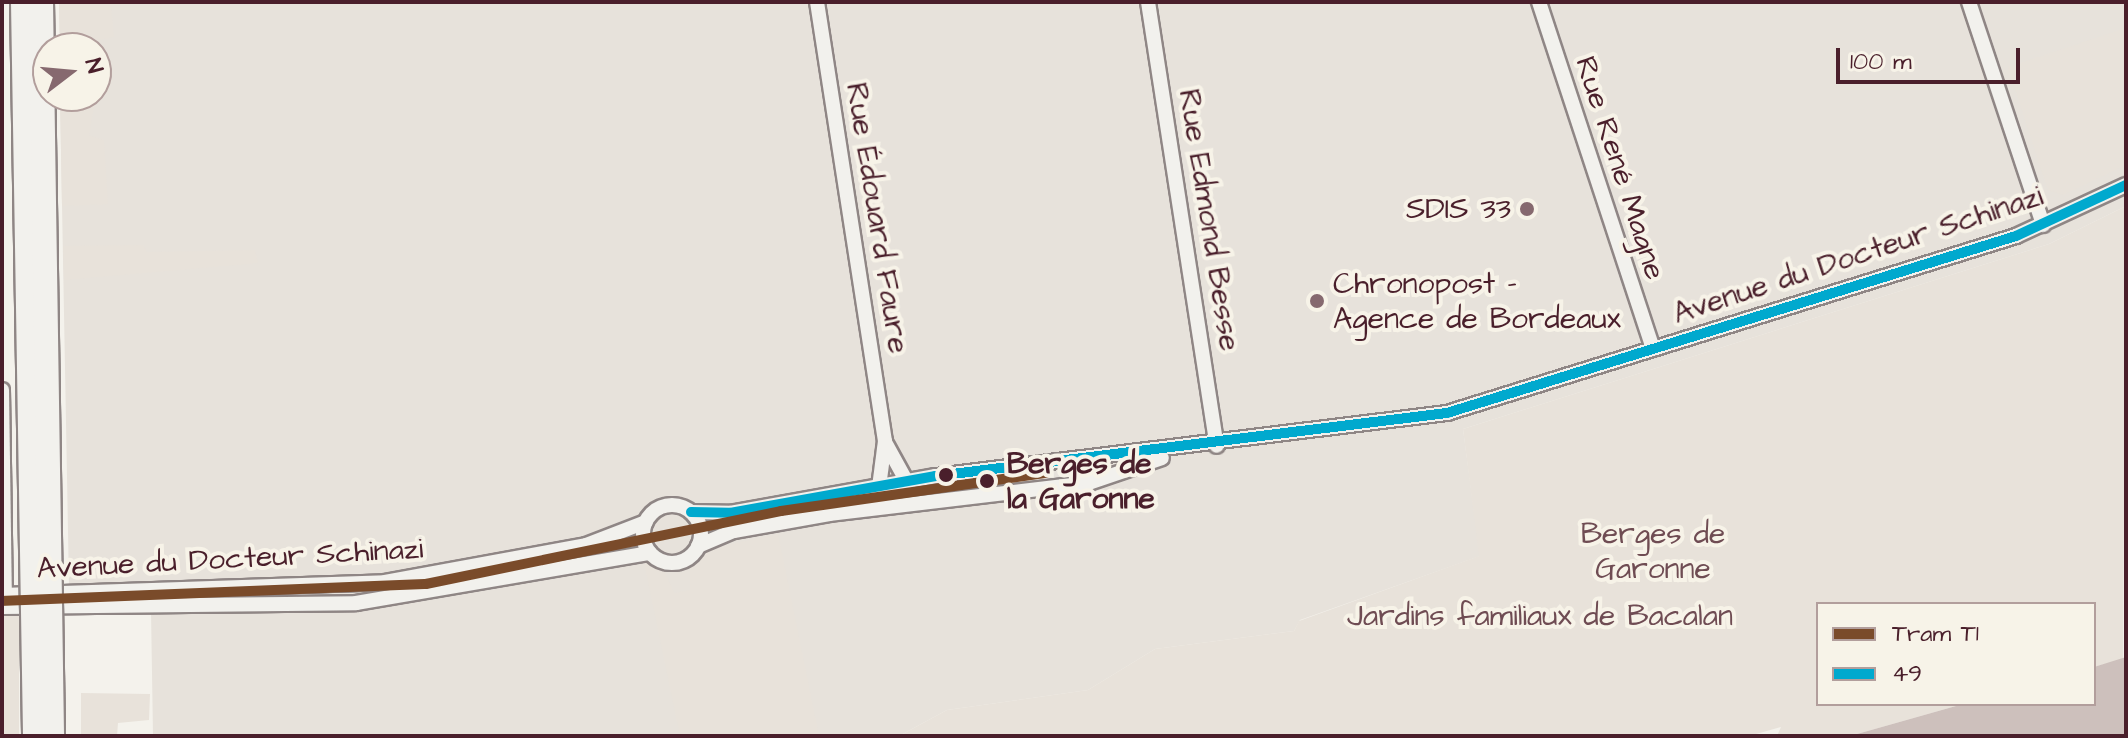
<!DOCTYPE html>
<meta charset="utf-8">
<style>
body{margin:0}
#map{position:relative;width:2128px;height:738px;overflow:hidden;background:#f4f2ec;font-family:"Architects Daughter",sans-serif}
div>[style]{position:absolute}
.built>*{inset:0;background:#e7e2db}
.green>*{inset:0;background:#e8e2da;transform-origin:0 0}
.water>*{inset:0;background:#cdc0bc}
.roads{filter:drop-shadow(2px 0 #8f8685) drop-shadow(-2px 0 #8f8685) drop-shadow(0 2px #8f8685) drop-shadow(0 -2px #8f8685)}
.minor>*{height:14px;margin:-7px;padding:0 7px;transform-origin:7px;border-radius:7px;background:#f2f1ed}
.minor>.ring{margin:-7px;padding:0;box-sizing:content-box;background:none;border:14px solid #f2f1ed;border-radius:50%}
.bridges{filter:drop-shadow(2px 0 #8f8685) drop-shadow(-2px 0 #8f8685) drop-shadow(0 2px #8f8685) drop-shadow(0 -2px #8f8685)}
.motorway-bridge>*{height:24px;margin:-12px;padding:0 12px;transform-origin:12px;border-radius:12px;background:#f2f1ed}
.bus-1>*{height:10px;margin:-5px;padding:0 5px;transform-origin:5px;border-radius:5px;background:#00a9ce}
.tram-1>*{height:10px;margin:-5px;padding:0 5px;transform-origin:5px;border-radius:5px;background:#7a4b2a}
.dots>*{width:22px;height:22px;translate:-50% -50%;box-sizing:border-box;border:4px solid #f7f3e8;border-radius:50%}
span{translate:-50% -50%;white-space:nowrap;text-align:center;line-height:1.15;-webkit-text-stroke:8px #f7f3e8;paint-order:stroke}
.street-label{font-size:30px;color:#4a1f2b}
.poi-label{font-size:30px;color:#4a1f2b}
.right{translate:-100% -50%;text-align:right}
.left{translate:0 -50%;text-align:left}
.stop-label{font-size:30px;color:#4a1f2b;font-weight:700}
.park-label{font-size:30px;color:#6f4c53}
.frame{position:absolute;inset:0;border:4px solid #4a1f2b;pointer-events:none}
.legend{position:absolute;left:1816px;top:602px;width:280px;height:104px;box-sizing:border-box;background:#f7f3e8;border:2px solid #b29e9c;margin:0;padding:10px 14px;list-style:none;font-size:24px;color:#4a1f2b}
.legend li{display:flex;align-items:center;gap:16px;height:40px}
.legend b{width:40px;border:2px solid #b29e9c}
.north{position:absolute;left:32px;top:32px;width:80px;height:80px;box-sizing:border-box;background:#f7f3e8;border:2px solid #b29e9c;border-radius:50%;rotate:74deg;font-size:22px;font-weight:700;line-height:32px;text-align:center;color:#4a1f2b}
.north::after{content:'';display:block;margin:auto;width:28px;height:36px;background:#86696f;clip-path:polygon(50% 0,100% 100%,50% 72%,0 100%)}
.scale{position:absolute;left:1836px;top:48px;width:184px;height:36px;box-sizing:border-box;border:4px solid #4a1f2b;border-top:0;padding-left:10px;font-size:24px;line-height:28px;white-space:nowrap;color:#4a1f2b;-webkit-text-stroke:6px #f7f3e8;paint-order:stroke}
</style>
<div id="map">
<div class="built">
<i style="clip-path:polygon(59px 2px,2126px 2px,2126px 206px,2049px 244px,1463px 429px,1480px 556px,1300px 620px,1294px 631px,1155px 649px,1088px 690px,947px 710px,899px 736px,153px 736px,151px 611px,80px 615px,69px 586px,60px 96px,96px 96px,96px 48px,60px 48px)"></i>
</div>
<div class="green">
<i style="clip-path:polygon(59px 2px,128px 2px,128px 4px,111px 6px,114px 37px,60px 48px)"></i>
<i style="clip-path:polygon(2126px 28px,2126px 165px,2063px 195px,2048px 190px,2008px 67px)"></i>
<i style="clip-path:polygon(60px 96px,96px 96px,89px 135px,104px 140px,108px 204px,62px 206px)"></i>
<i style="clip-path:polygon(2126px 206px,2123px 659px,2094px 667px,2094px 604px,1818px 604px,1818px 704px,1963px 704px,1850px 736px,1777px 736px,1781px 727px,1749px 736px,899px 736px,947px 710px,1088px 690px,1155px 649px,1294px 631px,1299px 621px,1479px 556px,1463px 429px,2049px 244px)"></i>
<i style="clip-path:polygon(143px 245px,147px 252px,255px 250px,258px 263px,64px 280px,63px 246px)"></i>
<i style="clip-path:polygon(778px 534px,819px 736px,680px 736px,644px 562px,664px 570px,674px 593px,690px 590px,690px 567px,705px 550px)"></i>
<i style="left:19px;top:615px;width:121px;height:17px;rotate:90deg"></i>
<i style="clip-path:polygon(81px 693px,150px 694px,149px 720px,118px 723px,117px 736px,81px 736px)"></i>
</div>
<div class="water">
<i style="clip-path:polygon(2126px 657px,2126px 736px,1850px 736px,1963px 704px,2094px 704px,2094px 667px)"></i>
</div>
<div class="roads">
<div class="minor">
<i style="left:817px;top:2px;width:444px;rotate:81.2deg"></i>
<i style="left:885px;top:441px;width:46px;rotate:97.4deg"></i>
<i style="left:1148px;top:2px;width:449px;rotate:81.2deg"></i>
<i style="left:1539px;top:2px;width:365px;rotate:71.8deg"></i>
<i style="left:1969px;top:2px;width:235px;rotate:71.6deg"></i>
<i style="left:2px;top:390px;width:205px;rotate:89.2deg"></i>
<i style="left:885px;top:442px;width:46px;rotate:61.2deg"></i>
<i class="ring" style="left:643px;top:505px;width:44px;height:44px"></i>
<i style="left:691px;top:512px;width:39px;rotate:1deg"></i>
<i style="left:730px;top:513px;width:209px;rotate:-10.2deg"></i>
<i style="left:936px;top:476px;width:515px;rotate:-7.03deg"></i>
<i style="left:1447px;top:413px;width:596px;rotate:-17.28deg"></i>
<i style="left:2016px;top:236px;width:121px;rotate:-24.9deg"></i>
<i style="left:698px;top:546px;width:39px;rotate:-23deg"></i>
<i style="left:734px;top:531px;width:97px;rotate:-10.1deg"></i>
<i style="left:829px;top:514px;width:262px;rotate:-6.8deg"></i>
<i style="left:1089px;top:483px;width:77px;rotate:-18.9deg"></i>
<i style="left:2px;top:595px;width:383px;rotate:-1.9deg"></i>
<i style="left:385px;top:582px;width:204px;rotate:-10.4deg"></i>
<i style="left:586px;top:545px;width:64px;rotate:-21deg"></i>
<i style="left:2px;top:607px;width:354px;rotate:-0.6deg"></i>
<i style="left:356px;top:603px;width:298px;rotate:-9.7deg"></i>
</div>
</div>
<div class="bridges">
<div class="motorway-bridge">
<i style="left:23px;top:2px;width:734px;rotate:89.06deg"></i>
<i style="left:41px;top:2px;width:734px;rotate:89.14deg"></i>
</div>
</div>
<div class="bus-1">
<i style="left:691px;top:512px;width:39px;rotate:1deg"></i>
<i style="left:730px;top:513px;width:209px;rotate:-10.2deg"></i>
<i style="left:936px;top:476px;width:515px;rotate:-7.03deg"></i>
<i style="left:1447px;top:413px;width:596px;rotate:-17.28deg"></i>
<i style="left:2016px;top:236px;width:121px;rotate:-24.9deg"></i>
</div>
<div class="tram-1">
<i style="left:2px;top:601px;width:424px;rotate:-2.3deg"></i>
<i style="left:426px;top:584px;width:362px;rotate:-11.6deg"></i>
<i style="left:781px;top:511px;width:268px;rotate:-8.2deg"></i>
</div>
<div class="dots">
<i style="left:1527px;top:209px;background:#86696f"></i>
<i style="left:1317px;top:301px;background:#86696f"></i>
<i style="left:946px;top:475px;background:#4a1f2b"></i>
<i style="left:987px;top:481px;background:#4a1f2b"></i>
</div>
<div class="street-label">
<span style="left:1620px;top:168px;rotate:72deg">Rue René Magne</span>
<span style="left:877px;top:218px;rotate:81deg">Rue Édouard Faure</span>
<span style="left:1209px;top:220px;rotate:81deg">Rue Edmond Besse</span>
<span style="left:1858px;top:255px;rotate:-18deg">Avenue du Docteur Schinazi</span>
<span style="left:230px;top:559px;rotate:-3deg">Avenue du Docteur Schinazi</span>
</div>
<div class="poi-label">
<span class="right" style="left:1511px;top:209px">SDIS 33</span>
<span class="left" style="left:1333px;top:301px">Chronopost -<br>Agence de Bordeaux</span>
</div>
<div class="stop-label">
<span class="left" style="left:1007px;top:481px">Berges de<br>la Garonne</span>
</div>
<div class="park-label">
<span style="left:1653px;top:551px">Berges de<br>Garonne</span>
<span style="left:1540px;top:616px">Jardins familiaux de Bacalan</span>
</div>
<div class="frame"></div>
<ul class="legend">
<li><b style="height:10px;background:#7a4b2a"></b>Tram T1</li>
<li><b style="height:10px;background:#00a9ce"></b>49</li>
</ul>
<div class="north">N</div>
<div class="scale">100 m</div>
</div>
